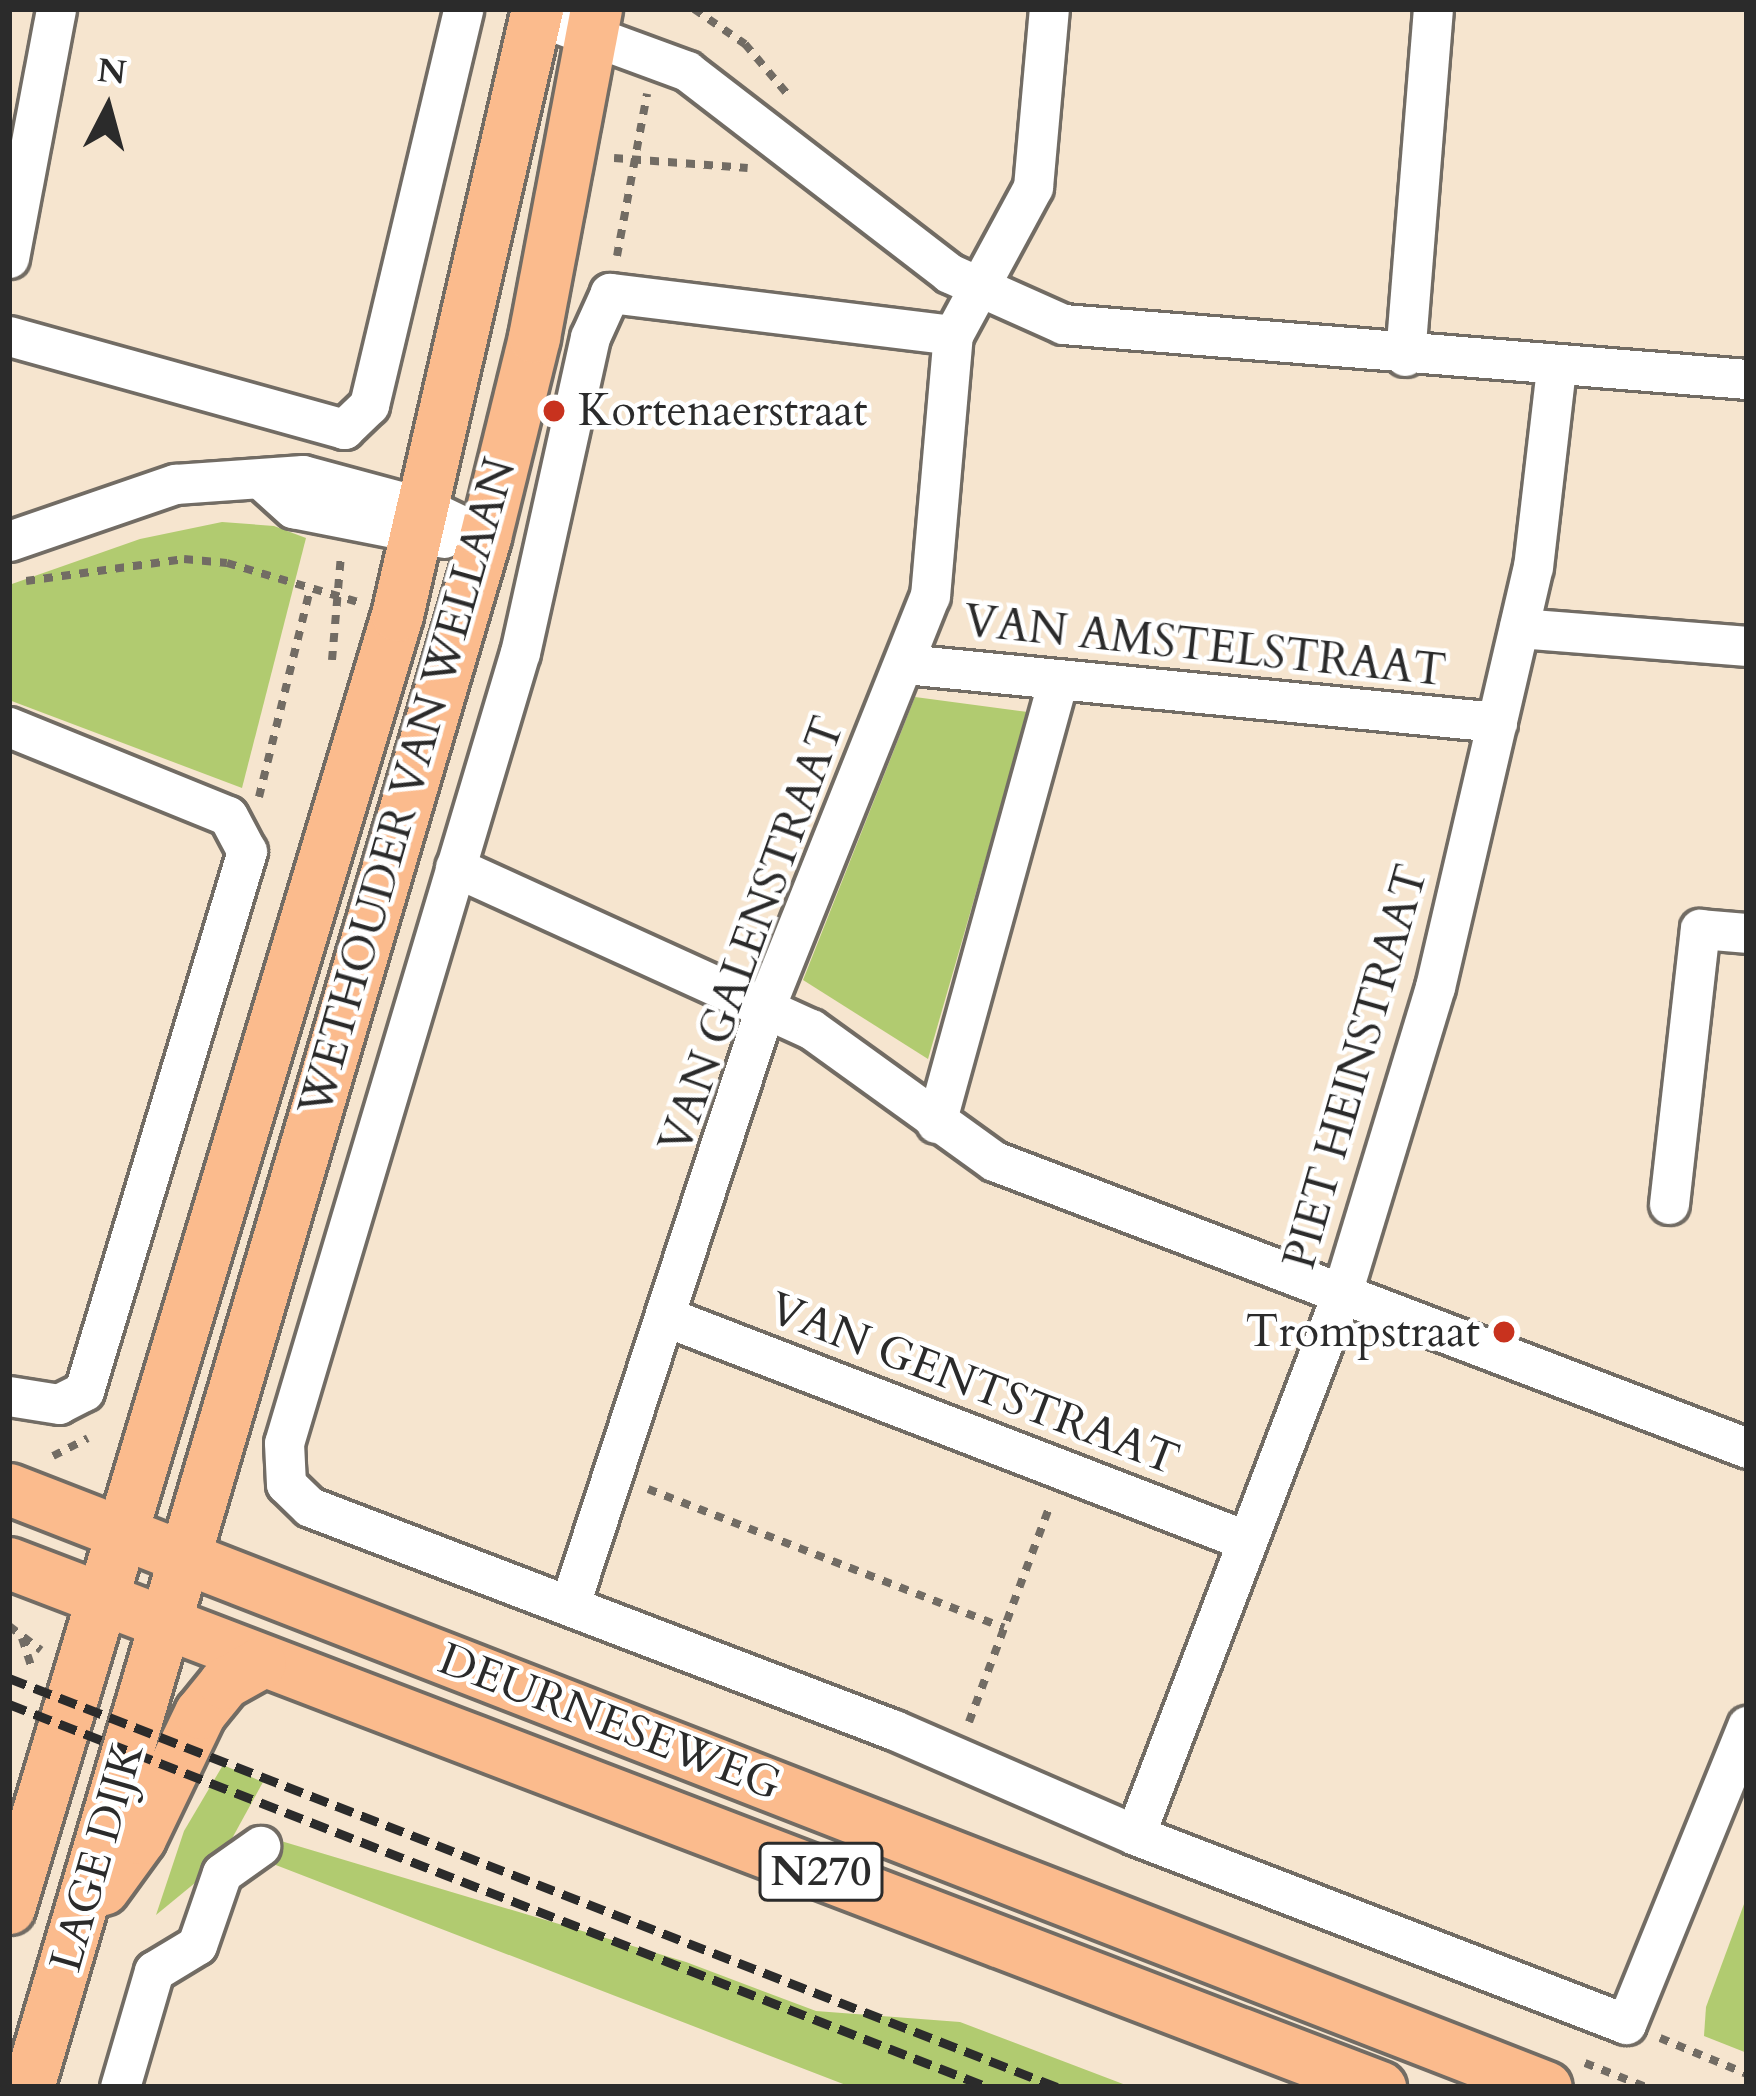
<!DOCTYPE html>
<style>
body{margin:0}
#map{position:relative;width:1756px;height:2096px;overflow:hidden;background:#f6e5cf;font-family:Cardo,serif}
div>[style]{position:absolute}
.green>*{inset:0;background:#b1cb70}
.path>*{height:8px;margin-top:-4px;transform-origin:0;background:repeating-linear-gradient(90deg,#726c64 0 9px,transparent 0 18px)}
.roads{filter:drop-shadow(3px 0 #726c64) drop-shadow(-3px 0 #726c64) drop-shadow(0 3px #726c64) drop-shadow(0 -3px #726c64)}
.minor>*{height:39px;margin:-19.5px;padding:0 19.5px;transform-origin:19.5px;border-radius:19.5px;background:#fff}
.major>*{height:51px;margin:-25.5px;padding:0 25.5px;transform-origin:25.5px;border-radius:25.5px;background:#fbbb8d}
.rail>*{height:9px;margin-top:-4.5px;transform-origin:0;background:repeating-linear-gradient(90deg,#2b2b2b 0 18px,transparent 0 27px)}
.dots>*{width:33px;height:33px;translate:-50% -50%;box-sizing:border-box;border:6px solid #fff;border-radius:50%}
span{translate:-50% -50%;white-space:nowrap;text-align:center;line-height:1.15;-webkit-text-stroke:9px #fff;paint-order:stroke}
.shield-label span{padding:3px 9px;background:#fff;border:3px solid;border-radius:9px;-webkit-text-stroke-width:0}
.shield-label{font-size:42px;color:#2b2b2b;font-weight:700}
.poi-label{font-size:45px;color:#2b2b2b}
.left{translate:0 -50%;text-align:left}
.right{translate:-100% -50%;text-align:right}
.street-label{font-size:45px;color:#2b2b2b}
.frame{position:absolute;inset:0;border:12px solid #2b2b2b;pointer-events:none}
.north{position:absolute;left:48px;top:48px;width:120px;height:120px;-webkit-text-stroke:9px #fff;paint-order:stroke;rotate:6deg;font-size:33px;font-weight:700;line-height:48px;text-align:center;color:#2b2b2b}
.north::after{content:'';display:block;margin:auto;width:42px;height:54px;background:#2b2b2b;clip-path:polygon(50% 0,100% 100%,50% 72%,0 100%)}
</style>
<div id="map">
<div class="green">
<i style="clip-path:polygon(222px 522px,274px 526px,306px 538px,242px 788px,9px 700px,9px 585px,140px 539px)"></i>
<i style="clip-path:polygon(915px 697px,1028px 712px,928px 1059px,803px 980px)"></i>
<i style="clip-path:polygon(223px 1765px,263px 1782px,218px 1864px,156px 1915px,184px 1831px)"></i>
<i style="clip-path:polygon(281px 1841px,686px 1962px,816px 2011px,960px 2022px,1131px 2087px,851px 2087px,268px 1862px)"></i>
<i style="clip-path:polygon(1747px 1896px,1747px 2053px,1704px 2036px,1706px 2007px)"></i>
</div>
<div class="path">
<i style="left:694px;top:9px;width:62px;rotate:34.5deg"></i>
<i style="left:745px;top:44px;width:68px;rotate:49.8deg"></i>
<i style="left:614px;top:158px;width:134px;rotate:4.3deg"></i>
<i style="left:617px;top:256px;width:165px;rotate:-79.5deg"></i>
<i style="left:26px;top:581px;width:160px;rotate:-7.9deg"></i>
<i style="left:184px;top:559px;width:43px;rotate:5.3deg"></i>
<i style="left:227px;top:563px;width:137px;rotate:16.6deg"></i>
<i style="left:332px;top:660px;width:105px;rotate:-85.1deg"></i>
<i style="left:259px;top:797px;width:214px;rotate:-76.2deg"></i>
<i style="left:53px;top:1456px;width:39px;rotate:-27deg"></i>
<i style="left:648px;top:1489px;width:382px;rotate:21.3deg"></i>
<i style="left:9px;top:1626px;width:40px;rotate:37deg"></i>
<i style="left:22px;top:1638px;width:33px;rotate:72deg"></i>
<i style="left:969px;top:1722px;width:232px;rotate:-69.5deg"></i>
<i style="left:1660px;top:2038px;width:94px;rotate:22.5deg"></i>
<i style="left:1585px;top:2063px;width:66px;rotate:21.5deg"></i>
</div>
<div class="roads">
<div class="minor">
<i style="left:535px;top:15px;width:162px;rotate:20.2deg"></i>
<i style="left:687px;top:71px;width:331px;rotate:37.6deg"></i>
<i style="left:949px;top:273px;width:125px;rotate:24.1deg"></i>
<i style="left:1063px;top:324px;width:686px;rotate:4.6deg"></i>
<i style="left:9px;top:258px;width:253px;rotate:-79.3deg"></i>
<i style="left:953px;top:335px;width:346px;rotate:-173deg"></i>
<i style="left:610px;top:293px;width:48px;rotate:114.4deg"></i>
<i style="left:590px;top:337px;width:323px;rotate:102.5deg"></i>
<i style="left:520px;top:652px;width:825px;rotate:106.61deg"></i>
<i style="left:284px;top:1443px;width:41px;rotate:87.2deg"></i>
<i style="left:286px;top:1484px;width:33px;rotate:44deg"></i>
<i style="left:310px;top:1507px;width:625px;rotate:20.9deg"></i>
<i style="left:894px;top:1730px;width:263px;rotate:23.5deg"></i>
<i style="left:1135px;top:1835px;width:526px;rotate:21.05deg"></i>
<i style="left:1626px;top:2024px;width:322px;rotate:-67.9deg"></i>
<i style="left:9px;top:336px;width:348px;rotate:15.5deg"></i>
<i style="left:344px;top:429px;width:35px;rotate:-44deg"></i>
<i style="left:369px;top:405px;width:407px;rotate:-76.6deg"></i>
<i style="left:1405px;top:356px;width:348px;rotate:-85.4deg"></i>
<i style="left:265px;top:483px;width:38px;rotate:42deg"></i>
<i style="left:293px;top:508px;width:154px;rotate:11.2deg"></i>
<i style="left:9px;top:541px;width:176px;rotate:-19deg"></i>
<i style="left:175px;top:484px;width:128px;rotate:-4deg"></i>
<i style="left:303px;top:475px;width:126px;rotate:15.1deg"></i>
<i style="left:425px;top:508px;width:67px;rotate:25.8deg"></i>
<i style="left:1519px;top:628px;width:229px;rotate:4.5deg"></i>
<i style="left:905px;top:664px;width:595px;rotate:5.6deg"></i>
<i style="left:9px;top:727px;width:236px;rotate:22.1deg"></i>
<i style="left:228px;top:816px;width:40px;rotate:62deg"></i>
<i style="left:247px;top:851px;width:564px;rotate:106.8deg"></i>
<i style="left:84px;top:1391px;width:28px;rotate:153deg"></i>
<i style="left:59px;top:1404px;width:51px;rotate:-170.9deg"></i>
<i style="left:455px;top:867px;width:391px;rotate:24.5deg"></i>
<i style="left:811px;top:1029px;width:226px;rotate:35.8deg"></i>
<i style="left:994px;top:1161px;width:806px;rotate:20.86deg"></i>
<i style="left:936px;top:1123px;width:459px;rotate:-74.6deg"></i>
<i style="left:1669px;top:1204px;width:277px;rotate:-83.6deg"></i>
<i style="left:1700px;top:929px;width:47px;rotate:4.9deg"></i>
<i style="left:669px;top:1318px;width:617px;rotate:21.08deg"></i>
<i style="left:570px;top:1604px;width:630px;rotate:-71.88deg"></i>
<i style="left:766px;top:1005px;width:441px;rotate:-68.2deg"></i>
<i style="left:930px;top:596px;width:262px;rotate:-85deg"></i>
<i style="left:953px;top:335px;width:168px;rotate:-61.6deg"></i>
<i style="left:1033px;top:187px;width:179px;rotate:-84.9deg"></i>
<i style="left:1135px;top:1835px;width:580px;rotate:-69.1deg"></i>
<i style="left:1342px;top:1293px;width:320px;rotate:-73.1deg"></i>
<i style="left:1435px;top:987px;width:431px;rotate:-76.9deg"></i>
<i style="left:1533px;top:567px;width:200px;rotate:-83.4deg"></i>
<i style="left:120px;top:2087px;width:121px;rotate:-73.7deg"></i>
<i style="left:154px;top:1971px;width:50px;rotate:-31.2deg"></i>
<i style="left:197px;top:1945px;width:76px;rotate:-70.9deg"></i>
<i style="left:222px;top:1873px;width:47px;rotate:-35.4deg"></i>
</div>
<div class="major">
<i style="left:9px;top:1489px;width:1649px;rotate:21.26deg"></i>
<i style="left:9px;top:1563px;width:1468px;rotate:20.92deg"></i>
<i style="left:103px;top:1889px;width:63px;rotate:-54deg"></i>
<i style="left:140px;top:1838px;width:139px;rotate:-64.4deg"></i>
<i style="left:200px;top:1713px;width:38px;rotate:-51deg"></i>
<i style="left:224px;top:1683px;width:41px;rotate:-29.1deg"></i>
<i style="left:9px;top:1908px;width:1350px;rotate:-73.3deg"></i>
<i style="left:397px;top:615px;width:622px;rotate:-76.99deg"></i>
<i style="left:28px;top:2087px;width:1616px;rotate:-73.57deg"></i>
<i style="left:485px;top:537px;width:206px;rotate:-76.2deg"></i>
<i style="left:534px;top:337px;width:334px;rotate:-79.3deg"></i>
</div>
</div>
<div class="rail">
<i style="left:9px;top:1678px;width:1125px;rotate:21.32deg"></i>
<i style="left:9px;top:1704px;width:1051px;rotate:21.37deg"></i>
</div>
<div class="dots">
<i style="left:554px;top:411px;background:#c8321e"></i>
<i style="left:1504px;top:1332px;background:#c8321e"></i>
</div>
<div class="shield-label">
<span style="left:821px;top:1872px">N270</span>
</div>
<div class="poi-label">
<span class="left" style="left:578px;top:411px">Kortenaerstraat</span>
<span class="right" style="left:1480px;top:1332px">Trompstraat</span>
</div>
<div class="street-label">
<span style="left:1205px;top:646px;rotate:6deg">VAN AMSTELSTRAAT</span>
<span style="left:408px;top:787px;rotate:-74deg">WETHOUDER VAN WELLAAN</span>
<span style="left:752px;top:935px;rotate:-70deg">VAN GALENSTRAAT</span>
<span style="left:1356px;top:1067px;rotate:-74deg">PIET HEINSTRAAT</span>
<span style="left:974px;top:1384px;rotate:21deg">VAN GENTSTRAAT</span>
<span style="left:610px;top:1722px;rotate:21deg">DEURNESEWEG</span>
<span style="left:97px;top:1857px;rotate:-74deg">LAGE DIJK</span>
</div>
<div class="frame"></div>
<div class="north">N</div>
</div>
